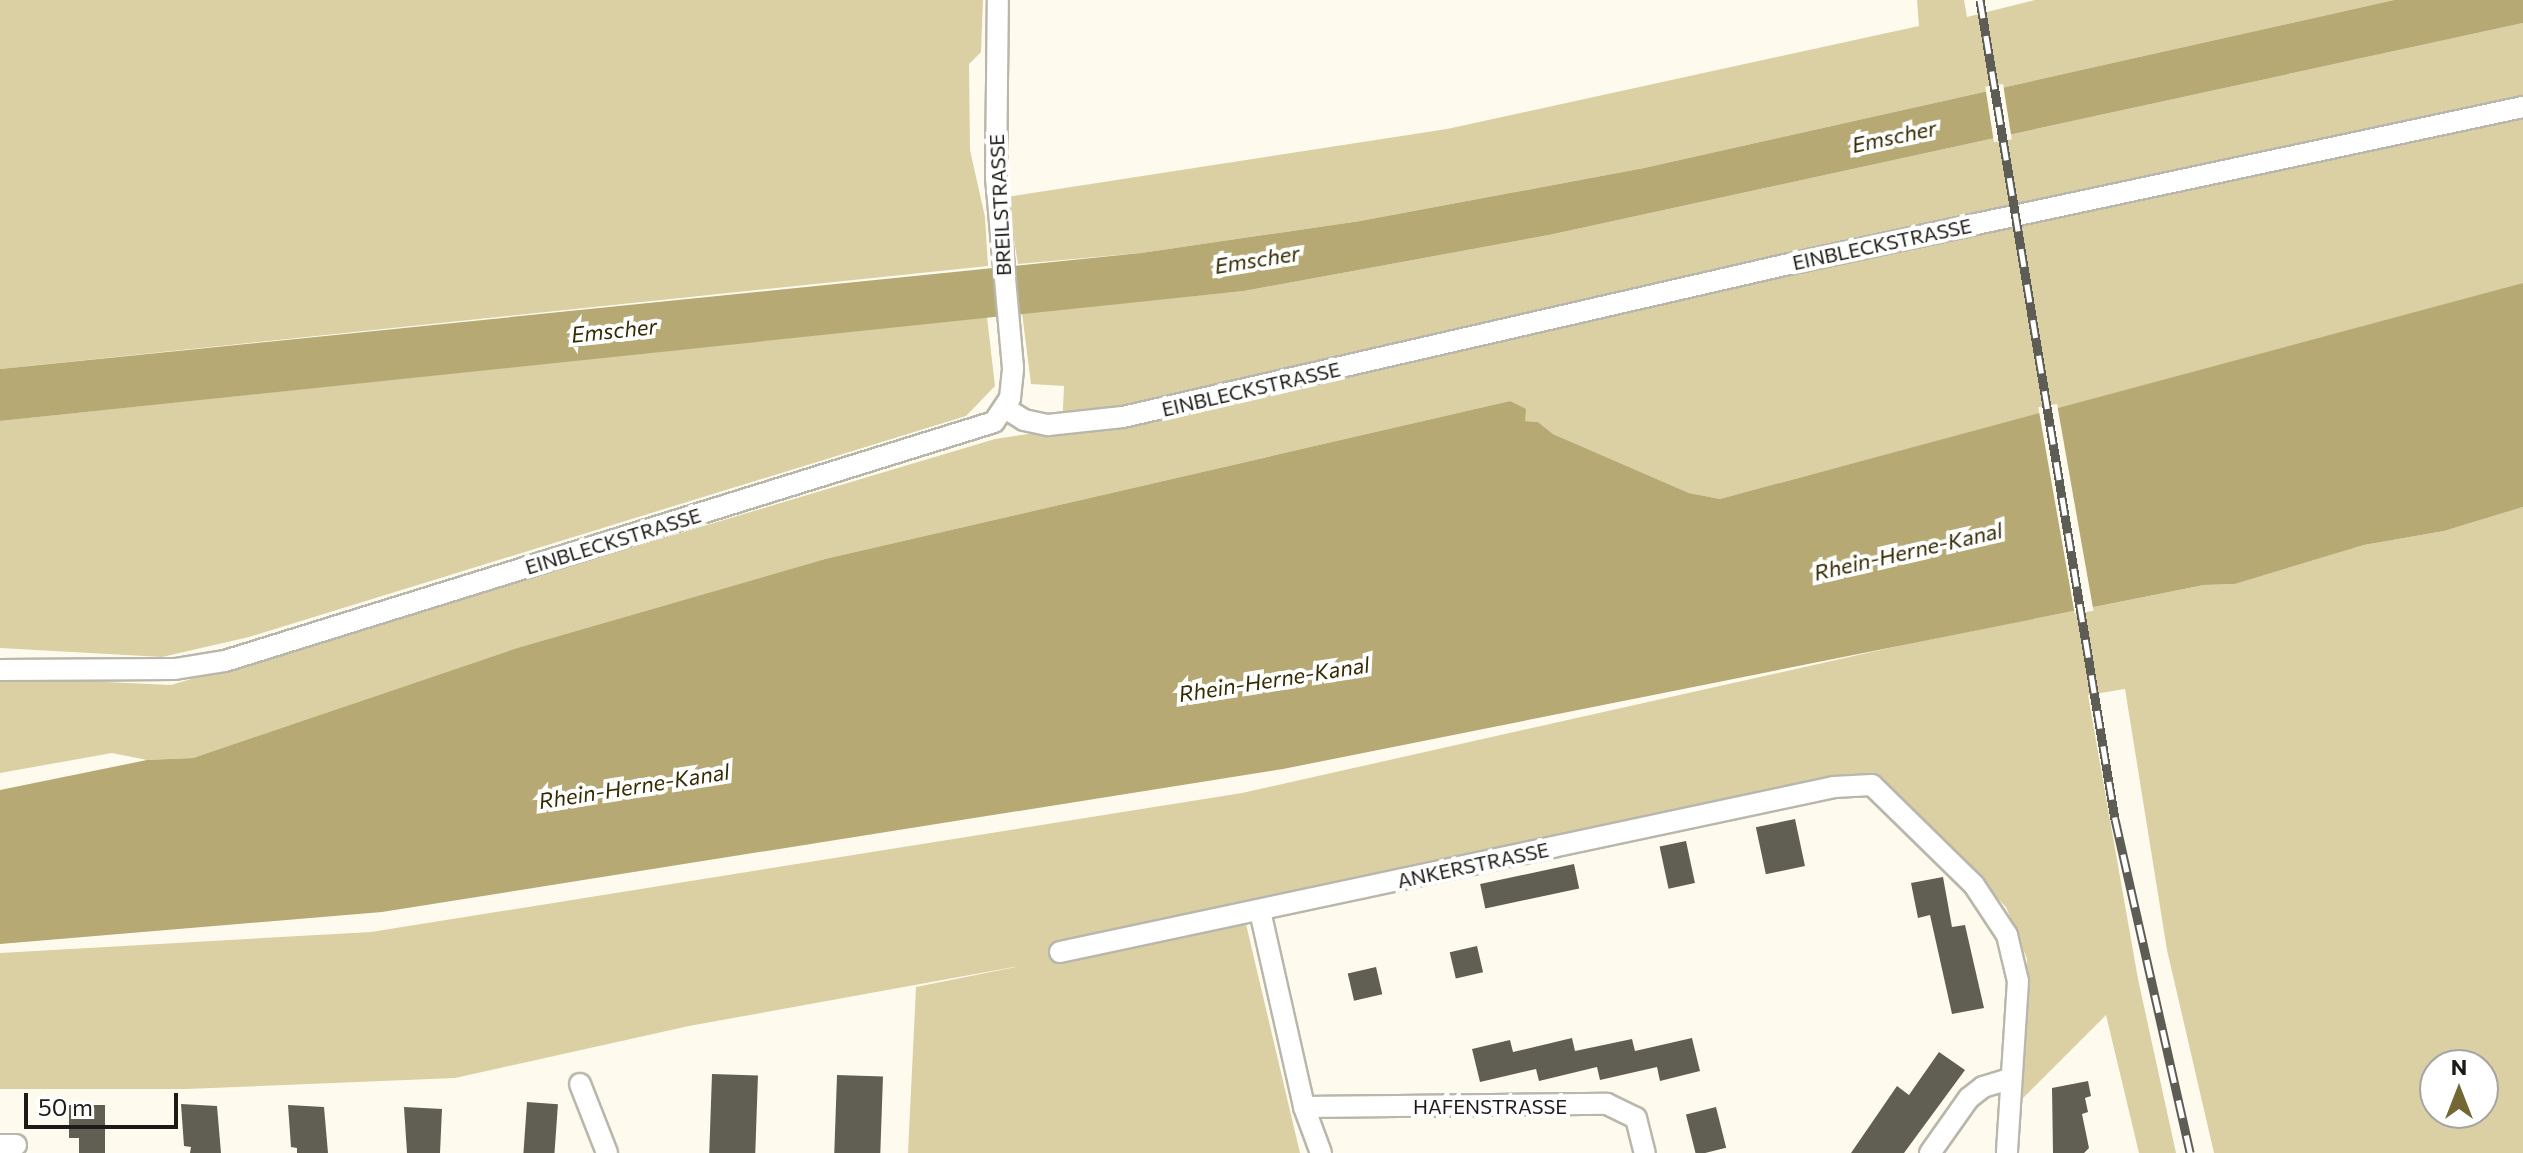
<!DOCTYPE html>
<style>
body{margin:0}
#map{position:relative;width:2523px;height:1153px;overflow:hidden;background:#fefbee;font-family:Commissioner,sans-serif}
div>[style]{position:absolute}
.green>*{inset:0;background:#dbd0a3}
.water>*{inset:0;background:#b6a974}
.pier>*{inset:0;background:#fefbee;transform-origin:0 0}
.building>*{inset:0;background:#615f54;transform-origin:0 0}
.roads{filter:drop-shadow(2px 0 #b9b7ab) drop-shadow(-2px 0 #b9b7ab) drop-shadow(0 2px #b9b7ab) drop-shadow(0 -2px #b9b7ab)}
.minor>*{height:20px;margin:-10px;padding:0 10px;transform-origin:10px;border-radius:10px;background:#fff}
.rail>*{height:9px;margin-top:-4.5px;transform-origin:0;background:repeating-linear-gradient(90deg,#fff 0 18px,#5d5c55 0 36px);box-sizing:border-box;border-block:2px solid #5d5c55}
span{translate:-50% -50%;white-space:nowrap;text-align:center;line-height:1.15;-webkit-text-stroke:8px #fff;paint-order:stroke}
.street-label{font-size:20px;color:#1c1b17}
.water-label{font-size:22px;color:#352b00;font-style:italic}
.north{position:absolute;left:2419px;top:1049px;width:80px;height:80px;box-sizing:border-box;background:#fff;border:2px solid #a4a4a2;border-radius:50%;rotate:0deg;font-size:22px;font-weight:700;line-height:32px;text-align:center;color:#1c1b17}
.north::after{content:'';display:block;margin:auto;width:28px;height:36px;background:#736734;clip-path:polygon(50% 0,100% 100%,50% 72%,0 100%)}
.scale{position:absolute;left:24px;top:1093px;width:154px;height:36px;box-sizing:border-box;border:4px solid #1c1b17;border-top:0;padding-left:10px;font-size:24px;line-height:28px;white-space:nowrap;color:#1c1b17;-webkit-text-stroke:6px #fff;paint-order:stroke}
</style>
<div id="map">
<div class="green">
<i style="clip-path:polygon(0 0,983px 0,981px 52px,969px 64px,970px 150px,985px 217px,988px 266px,0 369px)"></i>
<i style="clip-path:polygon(1917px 0,1964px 0,1967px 17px,2035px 0,2394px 0,1644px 168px,1360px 221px,1141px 253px,1018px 264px,1007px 197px,1447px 129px,1919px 26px)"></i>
<i style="clip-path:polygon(2523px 23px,2523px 283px,2505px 289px,1720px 499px,1689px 493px,1553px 434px,1538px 422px,1525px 421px,1510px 401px,825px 559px,517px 648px,193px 758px,147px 760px,112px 753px,0 773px,0 677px,171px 685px,995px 439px,1062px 429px,1064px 386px,1031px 384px,1022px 313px,1244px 291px,1549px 235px)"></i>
<i style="clip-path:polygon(987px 317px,995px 386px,966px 416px,249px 637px,162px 657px,0 648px,0 421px)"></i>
<i style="clip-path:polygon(evenodd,2523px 507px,2523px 1153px,2214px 1153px,2167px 950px,2125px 689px,2088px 695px,2138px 979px,2176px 1153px,2139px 1153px,2106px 1015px,2018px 1103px,2027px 959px,2006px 907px,1889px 786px,1865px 776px,1259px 902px,1246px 924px,1300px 1153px,908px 1153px,916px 987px,1020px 966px,689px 1026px,455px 1078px,186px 1089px,0 1089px,0 953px,371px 932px,1242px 793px,1907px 644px,2204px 585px,2235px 584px,2364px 545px,2444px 531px,2523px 507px,2435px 1065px,2483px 1065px,2483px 1113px,2435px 1113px,2435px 1065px)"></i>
</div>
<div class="water">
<i style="clip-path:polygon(2394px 0,2523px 0,2523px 23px,1549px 235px,1244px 291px,0 421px,0 369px,1141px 253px,1360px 221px,1644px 168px)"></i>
<i style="clip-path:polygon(2523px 283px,2523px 507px,2444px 531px,2364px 545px,2235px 584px,2204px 585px,1283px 769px,382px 912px,0 944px,0 790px,147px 760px,193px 758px,517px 648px,825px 559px,1510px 401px,1526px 409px,1525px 421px,1538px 422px,1553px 434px,1689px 493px,1720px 499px)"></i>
</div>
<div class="pier">
<i style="left:2003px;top:84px;width:56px;height:18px;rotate:81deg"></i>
<i style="left:2057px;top:404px;width:210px;height:19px;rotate:80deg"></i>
</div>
<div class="building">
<i style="left:1795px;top:819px;width:48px;height:40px;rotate:78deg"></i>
<i style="left:1686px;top:841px;width:43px;height:27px;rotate:78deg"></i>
<i style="left:1574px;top:864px;width:25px;height:96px;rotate:78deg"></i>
<i style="clip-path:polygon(1943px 877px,1952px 927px,1965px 925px,1984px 1008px,1952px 1014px,1930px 915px,1918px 918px,1911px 883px)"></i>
<i style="left:1477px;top:946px;width:27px;height:28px;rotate:77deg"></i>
<i style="left:1376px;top:967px;width:28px;height:29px;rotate:77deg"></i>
<i style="clip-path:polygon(1572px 1038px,1575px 1051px,1632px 1039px,1635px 1051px,1692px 1038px,1700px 1071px,1660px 1081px,1657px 1067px,1600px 1080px,1597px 1067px,1539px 1081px,1536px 1069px,1480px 1082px,1472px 1049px,1510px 1040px,1513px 1052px)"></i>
<i style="clip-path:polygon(1939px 1052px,1965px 1070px,1904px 1153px,1851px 1153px,1897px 1086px,1909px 1095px)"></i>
<i style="left:712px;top:1074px;width:46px;height:79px;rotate:2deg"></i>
<i style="left:837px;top:1075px;width:46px;height:78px;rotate:2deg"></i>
<i style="clip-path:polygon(2088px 1081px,2091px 1096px,2085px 1098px,2088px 1112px,2082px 1114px,2089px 1148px,2084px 1153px,2053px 1153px,2052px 1088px)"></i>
<i style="left:527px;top:1102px;width:31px;height:51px;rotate:4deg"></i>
<i style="clip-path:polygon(181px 1104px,217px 1106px,221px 1153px,190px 1153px,191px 1147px,184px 1146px)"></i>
<i style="clip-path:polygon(69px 1105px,105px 1105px,105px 1153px,79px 1153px,79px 1138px,69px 1138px)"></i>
<i style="clip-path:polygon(288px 1105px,324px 1107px,328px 1153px,297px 1153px,297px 1148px,291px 1147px)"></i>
<i style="clip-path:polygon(404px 1107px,442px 1109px,440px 1153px,407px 1153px)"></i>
<i style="left:1716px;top:1107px;width:42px;height:31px;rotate:76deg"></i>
</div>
<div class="roads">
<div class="minor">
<i style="left:1005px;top:408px;width:22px;rotate:32deg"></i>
<i style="left:1024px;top:420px;width:25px;rotate:12deg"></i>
<i style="left:1048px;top:425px;width:75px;rotate:-6.1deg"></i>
<i style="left:1123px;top:417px;width:674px;rotate:-12.94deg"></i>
<i style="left:1780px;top:266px;width:760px;rotate:-12.08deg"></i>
<i style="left:0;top:670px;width:175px;rotate:-0.3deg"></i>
<i style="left:175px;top:669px;width:51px;rotate:-9.1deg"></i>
<i style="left:225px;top:661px;width:805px;rotate:-17.26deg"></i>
<i style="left:994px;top:422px;width:29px;rotate:-56deg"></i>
<i style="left:1010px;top:398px;width:30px;rotate:-84deg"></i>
<i style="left:1013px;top:368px;width:192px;rotate:-95.1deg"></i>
<i style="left:996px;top:177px;width:177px;rotate:-89.4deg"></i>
<i style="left:1260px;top:911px;width:201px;rotate:77.3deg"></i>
<i style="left:1304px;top:1107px;width:49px;rotate:69.7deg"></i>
<i style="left:1060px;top:952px;width:791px;rotate:-12.03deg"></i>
<i style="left:1834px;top:787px;width:38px;rotate:-3deg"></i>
<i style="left:1872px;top:785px;width:143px;rotate:44.4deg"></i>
<i style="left:1974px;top:885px;width:60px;rotate:56.6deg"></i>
<i style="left:2007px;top:935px;width:47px;rotate:76.6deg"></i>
<i style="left:2018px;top:981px;width:172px;rotate:93.7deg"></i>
<i style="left:580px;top:1084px;width:74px;rotate:68.6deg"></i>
<i style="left:1304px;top:1107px;width:303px;rotate:-0.6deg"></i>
<i style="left:1607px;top:1104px;width:32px;rotate:26deg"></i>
<i style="left:1636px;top:1118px;width:36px;rotate:76deg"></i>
<i style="left:0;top:1145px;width:16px"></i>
<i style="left:1930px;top:1153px;width:67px;rotate:-54.7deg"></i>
<i style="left:1969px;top:1098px;width:18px;rotate:-38deg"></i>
<i style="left:1983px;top:1087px;width:28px;rotate:-17deg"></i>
</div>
</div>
<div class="rail">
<i style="left:1980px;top:0;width:830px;rotate:80.64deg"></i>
<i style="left:2115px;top:819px;width:342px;rotate:77.3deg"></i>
</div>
<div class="street-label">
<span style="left:1000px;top:205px;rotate:-93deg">BREILSTRASSE</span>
<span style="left:1882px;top:244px;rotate:-12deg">EINBLECKSTRASSE</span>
<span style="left:1251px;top:389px;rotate:-13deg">EINBLECKSTRASSE</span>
<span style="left:613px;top:541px;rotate:-17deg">EINBLECKSTRASSE</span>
<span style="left:1473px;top:865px;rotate:-12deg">ANKERSTRASSE</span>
<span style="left:1490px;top:1106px">HAFENSTRASSE</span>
</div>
<div class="water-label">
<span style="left:1894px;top:136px;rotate:-12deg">Emscher</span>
<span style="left:1257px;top:259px;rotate:-9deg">Emscher</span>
<span style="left:614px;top:330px;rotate:-6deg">Emscher</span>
<span style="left:1908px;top:551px;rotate:-13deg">Rhein-Herne-Kanal</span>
<span style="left:1274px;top:679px;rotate:-9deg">Rhein-Herne-Kanal</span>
<span style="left:634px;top:786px;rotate:-9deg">Rhein-Herne-Kanal</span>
</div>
<div class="north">N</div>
<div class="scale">50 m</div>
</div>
